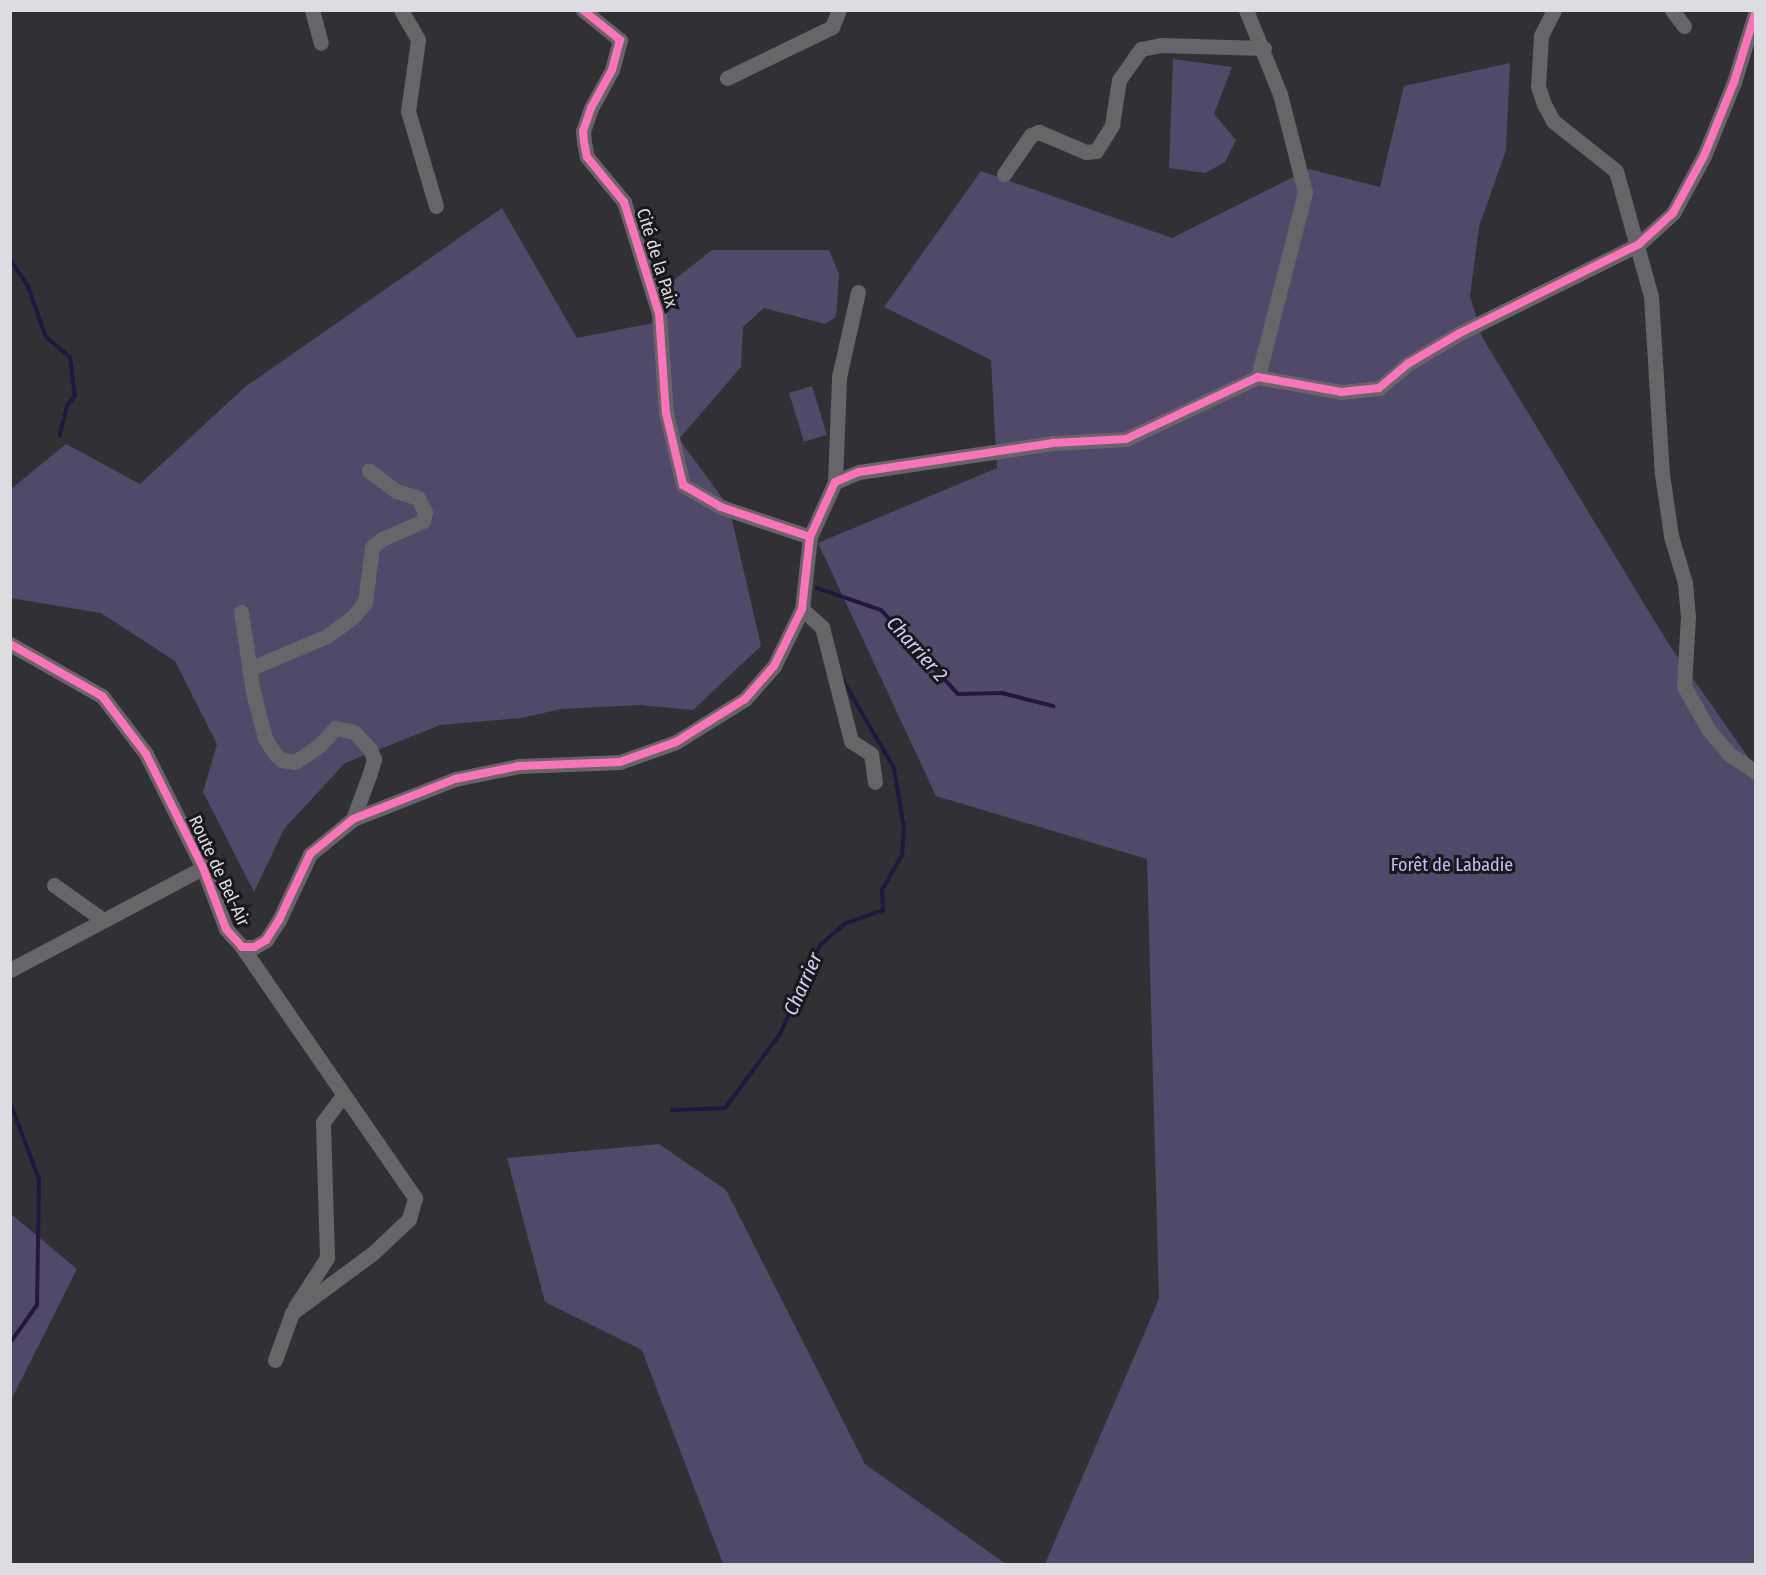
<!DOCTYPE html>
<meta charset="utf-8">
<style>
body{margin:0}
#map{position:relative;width:1766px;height:1575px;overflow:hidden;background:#313035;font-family:"Fira Sans Condensed",sans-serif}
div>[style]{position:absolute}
.green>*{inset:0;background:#50496a;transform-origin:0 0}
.stream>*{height:4px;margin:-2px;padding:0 2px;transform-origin:2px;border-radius:2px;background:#23173f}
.minor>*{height:15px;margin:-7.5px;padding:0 7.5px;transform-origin:7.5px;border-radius:7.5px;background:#666668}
.cycleway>*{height:8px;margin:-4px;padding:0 4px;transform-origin:4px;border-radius:4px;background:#fb73b8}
span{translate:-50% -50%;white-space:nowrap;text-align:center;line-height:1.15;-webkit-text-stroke:6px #18181b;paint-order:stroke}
.street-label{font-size:18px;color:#dddce1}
.park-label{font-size:18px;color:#c7bbf8}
.water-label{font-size:20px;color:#d5ccfb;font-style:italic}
.frame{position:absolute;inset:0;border:12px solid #dddce1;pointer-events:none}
</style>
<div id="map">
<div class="green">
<i style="clip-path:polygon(1173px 59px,1232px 67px,1214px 114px,1236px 140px,1225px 162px,1205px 173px,1169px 168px)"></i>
<i style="clip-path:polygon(1510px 63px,1506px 150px,1479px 227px,1470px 296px,1482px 337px,1668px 643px,1755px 767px,1755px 1564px,1045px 1564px,1159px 1299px,1147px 859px,936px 796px,818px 543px,997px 468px,991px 360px,884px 307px,981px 171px,1172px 238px,1309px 169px,1380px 187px,1404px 86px)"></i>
<i style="clip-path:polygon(502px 208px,577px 338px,653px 323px,670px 283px,712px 250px,829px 250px,839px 274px,836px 317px,825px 324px,764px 308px,743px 327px,741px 367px,679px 439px,729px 507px,761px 646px,693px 710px,640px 705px,561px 709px,521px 718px,440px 725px,345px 763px,284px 829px,254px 892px,203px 792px,217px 744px,175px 661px,101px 613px,11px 598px,10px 490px,66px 444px,140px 484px,245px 387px)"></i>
<i style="left:812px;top:386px;width:51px;height:24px;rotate:73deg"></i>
<i style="clip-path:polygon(659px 1144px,726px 1190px,865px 1464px,1006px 1564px,723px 1564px,642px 1350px,545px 1302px,507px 1158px)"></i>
<i style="clip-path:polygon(11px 1214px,77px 1269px,11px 1400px)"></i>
</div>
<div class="stream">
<i style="left:10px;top:259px;width:33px;rotate:57deg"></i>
<i style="left:28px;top:287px;width:53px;rotate:70.2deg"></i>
<i style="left:46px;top:337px;width:31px;rotate:40deg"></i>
<i style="left:70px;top:357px;width:38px;rotate:83deg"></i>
<i style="left:75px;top:395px;width:14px;rotate:126deg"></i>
<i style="left:67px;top:406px;width:30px;rotate:104deg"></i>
<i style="left:817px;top:588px;width:68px;rotate:19deg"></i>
<i style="left:881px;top:610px;width:114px;rotate:47.5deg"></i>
<i style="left:958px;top:694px;width:44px;rotate:-1.3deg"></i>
<i style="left:1002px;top:693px;width:53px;rotate:14.3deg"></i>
<i style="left:10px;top:1102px;width:82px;rotate:69.4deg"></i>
<i style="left:39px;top:1179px;width:126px;rotate:90.9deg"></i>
<i style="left:37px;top:1305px;width:47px;rotate:125.4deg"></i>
<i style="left:672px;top:1110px;width:53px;rotate:-2.2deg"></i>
<i style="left:725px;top:1108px;width:92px;rotate:-53.4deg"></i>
<i style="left:780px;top:1034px;width:98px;rotate:-65.8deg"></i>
<i style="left:820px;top:945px;width:34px;rotate:-40deg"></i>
<i style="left:846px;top:923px;width:39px;rotate:-19deg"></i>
<i style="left:883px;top:910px;width:20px;rotate:-93deg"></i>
<i style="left:882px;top:890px;width:40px;rotate:-60.3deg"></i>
<i style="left:902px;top:855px;width:26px;rotate:-86deg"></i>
<i style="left:904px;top:829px;width:62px;rotate:-99.3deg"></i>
<i style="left:894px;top:768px;width:103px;rotate:-120.3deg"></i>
</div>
<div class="minor">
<i style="left:312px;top:10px;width:34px;rotate:75deg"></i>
<i style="left:401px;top:10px;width:34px;rotate:60deg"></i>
<i style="left:418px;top:40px;width:72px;rotate:98deg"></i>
<i style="left:408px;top:111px;width:99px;rotate:73.6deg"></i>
<i style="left:583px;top:10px;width:48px;rotate:39deg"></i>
<i style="left:620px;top:40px;width:31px;rotate:105deg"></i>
<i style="left:612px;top:70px;width:43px;rotate:118.9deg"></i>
<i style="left:591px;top:108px;width:24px;rotate:109deg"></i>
<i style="left:583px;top:131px;width:11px;rotate:85deg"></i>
<i style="left:584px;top:142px;width:15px;rotate:79deg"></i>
<i style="left:587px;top:157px;width:58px;rotate:50.6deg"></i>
<i style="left:624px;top:202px;width:117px;rotate:72.6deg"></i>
<i style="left:659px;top:314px;width:99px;rotate:86deg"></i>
<i style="left:666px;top:413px;width:74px;rotate:76.7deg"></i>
<i style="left:683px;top:485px;width:44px;rotate:30.1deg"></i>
<i style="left:721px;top:507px;width:94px;rotate:18.6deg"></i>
<i style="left:1246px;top:10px;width:91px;rotate:68deg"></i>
<i style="left:1280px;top:94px;width:101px;rotate:75.7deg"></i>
<i style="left:1305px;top:192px;width:191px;rotate:104.3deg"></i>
<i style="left:1554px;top:10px;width:29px;rotate:117deg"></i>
<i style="left:1541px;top:36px;width:50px;rotate:93.4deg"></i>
<i style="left:1538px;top:86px;width:19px;rotate:72deg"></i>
<i style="left:1544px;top:104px;width:19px;rotate:62deg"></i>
<i style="left:1553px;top:121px;width:80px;rotate:38.4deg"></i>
<i style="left:1616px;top:171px;width:130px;rotate:74.4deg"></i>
<i style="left:1651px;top:296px;width:178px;rotate:86.5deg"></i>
<i style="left:1662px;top:474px;width:63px;rotate:81.7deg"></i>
<i style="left:1671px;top:536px;width:49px;rotate:73.4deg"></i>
<i style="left:1685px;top:583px;width:32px;rotate:85deg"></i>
<i style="left:1688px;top:615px;width:71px;rotate:93.2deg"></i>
<i style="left:1684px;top:686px;width:49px;rotate:60.8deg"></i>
<i style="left:1708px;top:729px;width:33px;rotate:50deg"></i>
<i style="left:1729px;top:754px;width:32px;rotate:34deg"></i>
<i style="left:1672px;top:10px;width:20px;rotate:53deg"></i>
<i style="left:727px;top:78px;width:117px;rotate:-25.9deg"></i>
<i style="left:832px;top:27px;width:18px;rotate:-68deg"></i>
<i style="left:1004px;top:174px;width:47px;rotate:-55.3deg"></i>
<i style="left:1031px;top:135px;width:9px;rotate:-21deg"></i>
<i style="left:1039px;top:132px;width:51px;rotate:23.1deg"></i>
<i style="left:1086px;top:152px;width:10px;rotate:-6deg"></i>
<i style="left:1096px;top:151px;width:31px;rotate:-58deg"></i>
<i style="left:1112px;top:125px;width:46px;rotate:-81.2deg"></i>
<i style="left:1119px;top:80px;width:38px;rotate:-55deg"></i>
<i style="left:1141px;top:49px;width:20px;rotate:-11deg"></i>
<i style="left:1161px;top:45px;width:103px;rotate:1.7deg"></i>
<i style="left:835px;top:482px;width:105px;rotate:-87.8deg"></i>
<i style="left:839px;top:377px;width:87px;rotate:-77.4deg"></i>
<i style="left:802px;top:609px;width:27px;rotate:42deg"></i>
<i style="left:822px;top:627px;width:118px;rotate:75.7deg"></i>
<i style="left:851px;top:741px;width:24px;rotate:33deg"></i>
<i style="left:871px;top:754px;width:28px;rotate:82deg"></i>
<i style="left:241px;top:612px;width:81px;rotate:81.5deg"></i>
<i style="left:253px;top:692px;width:48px;rotate:75.4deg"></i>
<i style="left:265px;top:738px;width:19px;rotate:58deg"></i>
<i style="left:275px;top:754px;width:9px;rotate:41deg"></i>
<i style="left:282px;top:760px;width:13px;rotate:9deg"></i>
<i style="left:295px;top:762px;width:29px;rotate:-34deg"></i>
<i style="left:319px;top:746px;width:24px;rotate:-48deg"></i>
<i style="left:335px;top:728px;width:19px;rotate:12deg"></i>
<i style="left:354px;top:732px;width:23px;rotate:47deg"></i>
<i style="left:370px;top:749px;width:11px;rotate:68deg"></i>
<i style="left:374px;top:759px;width:15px;rotate:106deg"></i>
<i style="left:370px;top:773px;width:49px;rotate:110.3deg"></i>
<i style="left:10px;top:644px;width:106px;rotate:29.5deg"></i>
<i style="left:102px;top:696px;width:73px;rotate:52.8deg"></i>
<i style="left:146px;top:754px;width:127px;rotate:63.4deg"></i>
<i style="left:203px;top:868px;width:65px;rotate:69.3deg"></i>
<i style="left:226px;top:929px;width:24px;rotate:48deg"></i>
<i style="left:242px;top:947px;width:12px"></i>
<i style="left:254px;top:947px;width:14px;rotate:-30deg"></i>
<i style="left:266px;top:940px;width:24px;rotate:-57deg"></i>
<i style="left:279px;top:920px;width:73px;rotate:-64.8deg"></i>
<i style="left:310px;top:854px;width:55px;rotate:-39.1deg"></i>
<i style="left:353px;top:819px;width:110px;rotate:-21.4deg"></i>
<i style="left:455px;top:779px;width:65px;rotate:-11.5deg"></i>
<i style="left:519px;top:766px;width:101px;rotate:-2.3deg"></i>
<i style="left:620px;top:762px;width:59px;rotate:-19.7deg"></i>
<i style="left:676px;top:742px;width:81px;rotate:-31.9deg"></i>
<i style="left:745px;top:699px;width:44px;rotate:-48.7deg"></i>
<i style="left:774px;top:666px;width:64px;rotate:-63.8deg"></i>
<i style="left:802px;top:609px;width:72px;rotate:-83.7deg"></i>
<i style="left:810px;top:537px;width:60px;rotate:-65.6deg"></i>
<i style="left:835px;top:482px;width:26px;rotate:-23deg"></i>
<i style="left:859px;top:472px;width:195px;rotate:-8.5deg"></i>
<i style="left:1052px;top:443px;width:74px;rotate:-3.1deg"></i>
<i style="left:1126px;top:439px;width:146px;rotate:-25.2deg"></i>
<i style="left:1258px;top:377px;width:84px;rotate:10.2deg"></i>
<i style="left:1341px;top:392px;width:38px;rotate:-6deg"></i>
<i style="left:1379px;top:388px;width:39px;rotate:-40deg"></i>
<i style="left:1409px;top:363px;width:59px;rotate:-30.5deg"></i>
<i style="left:1460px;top:333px;width:200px;rotate:-26.4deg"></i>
<i style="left:1639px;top:244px;width:46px;rotate:-42.4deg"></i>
<i style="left:1673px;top:213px;width:65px;rotate:-61.5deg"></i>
<i style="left:1704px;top:156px;width:80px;rotate:-67.9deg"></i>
<i style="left:1734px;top:82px;width:74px;rotate:-72.8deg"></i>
<i style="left:249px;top:669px;width:85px;rotate:-22.9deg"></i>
<i style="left:327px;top:636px;width:32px;rotate:-36deg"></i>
<i style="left:353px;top:617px;width:19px;rotate:-51deg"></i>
<i style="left:365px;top:602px;width:55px;rotate:-82.7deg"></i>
<i style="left:372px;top:547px;width:13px;rotate:-39deg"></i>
<i style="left:382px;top:539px;width:45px;rotate:-23.7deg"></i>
<i style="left:423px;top:521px;width:9px;rotate:-77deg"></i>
<i style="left:425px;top:512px;width:16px;rotate:-117deg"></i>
<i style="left:418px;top:498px;width:23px;rotate:-162deg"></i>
<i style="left:396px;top:491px;width:34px;rotate:-143deg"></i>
<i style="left:54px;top:885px;width:60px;rotate:35.5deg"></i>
<i style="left:242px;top:947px;width:305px;rotate:55.4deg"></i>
<i style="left:415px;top:1198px;width:22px;rotate:106deg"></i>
<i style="left:409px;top:1219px;width:50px;rotate:136.6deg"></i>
<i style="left:373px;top:1253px;width:101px;rotate:143.5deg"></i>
<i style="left:292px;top:1313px;width:50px;rotate:109.9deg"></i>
<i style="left:10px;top:970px;width:218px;rotate:-27.9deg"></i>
<i style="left:295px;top:1307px;width:59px;rotate:-56.9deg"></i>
<i style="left:327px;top:1258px;width:136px;rotate:-91.7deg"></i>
<i style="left:323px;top:1122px;width:34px;rotate:-53deg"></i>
</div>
<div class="cycleway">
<i style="left:583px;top:10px;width:48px;rotate:39deg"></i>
<i style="left:620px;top:40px;width:31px;rotate:105deg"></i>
<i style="left:612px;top:70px;width:43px;rotate:118.9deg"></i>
<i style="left:591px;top:108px;width:24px;rotate:109deg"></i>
<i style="left:583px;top:131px;width:11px;rotate:85deg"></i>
<i style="left:584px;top:142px;width:15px;rotate:79deg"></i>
<i style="left:587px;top:157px;width:58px;rotate:50.6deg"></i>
<i style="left:624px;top:202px;width:117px;rotate:72.6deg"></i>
<i style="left:659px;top:314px;width:99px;rotate:86deg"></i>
<i style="left:666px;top:413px;width:74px;rotate:76.7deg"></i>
<i style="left:683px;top:485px;width:44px;rotate:30.1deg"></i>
<i style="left:721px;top:507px;width:94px;rotate:18.6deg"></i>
<i style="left:10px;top:644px;width:106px;rotate:29.5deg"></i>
<i style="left:102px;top:696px;width:73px;rotate:52.8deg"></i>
<i style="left:146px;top:754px;width:127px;rotate:63.4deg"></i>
<i style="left:203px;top:868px;width:65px;rotate:69.3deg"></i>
<i style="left:226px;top:929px;width:24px;rotate:48deg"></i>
<i style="left:242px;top:947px;width:12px"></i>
<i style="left:254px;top:947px;width:14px;rotate:-30deg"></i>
<i style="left:266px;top:940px;width:24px;rotate:-57deg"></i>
<i style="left:279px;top:920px;width:73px;rotate:-64.8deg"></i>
<i style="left:310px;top:854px;width:55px;rotate:-39.1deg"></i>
<i style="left:353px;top:819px;width:110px;rotate:-21.4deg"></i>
<i style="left:455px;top:779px;width:65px;rotate:-11.5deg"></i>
<i style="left:519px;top:766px;width:101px;rotate:-2.3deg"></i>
<i style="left:620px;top:762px;width:59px;rotate:-19.7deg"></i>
<i style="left:676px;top:742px;width:81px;rotate:-31.9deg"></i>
<i style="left:745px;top:699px;width:44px;rotate:-48.7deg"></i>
<i style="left:774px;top:666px;width:64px;rotate:-63.8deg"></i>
<i style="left:802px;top:609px;width:72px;rotate:-83.7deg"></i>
<i style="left:810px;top:537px;width:60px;rotate:-65.6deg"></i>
<i style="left:835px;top:482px;width:26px;rotate:-23deg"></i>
<i style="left:859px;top:472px;width:195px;rotate:-8.5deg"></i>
<i style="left:1052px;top:443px;width:74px;rotate:-3.1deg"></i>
<i style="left:1126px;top:439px;width:146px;rotate:-25.2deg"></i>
<i style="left:1258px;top:377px;width:84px;rotate:10.2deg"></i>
<i style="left:1341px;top:392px;width:38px;rotate:-6deg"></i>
<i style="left:1379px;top:388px;width:39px;rotate:-40deg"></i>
<i style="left:1409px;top:363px;width:59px;rotate:-30.5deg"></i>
<i style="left:1460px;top:333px;width:200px;rotate:-26.4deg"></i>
<i style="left:1639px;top:244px;width:46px;rotate:-42.4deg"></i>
<i style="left:1673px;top:213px;width:65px;rotate:-61.5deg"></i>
<i style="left:1704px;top:156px;width:80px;rotate:-67.9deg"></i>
<i style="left:1734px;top:82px;width:74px;rotate:-72.8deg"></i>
</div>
<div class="street-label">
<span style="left:657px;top:258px;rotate:73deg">Cité de la Paix</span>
<span style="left:219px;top:871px;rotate:65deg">Route de Bel-Air</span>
</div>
<div class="park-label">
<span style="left:1452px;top:865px">Forêt de Labadie</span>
</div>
<div class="water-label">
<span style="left:917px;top:649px;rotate:48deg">Charrier 2</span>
<span style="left:803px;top:984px;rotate:-66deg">Charrier</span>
</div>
<div class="frame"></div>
</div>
